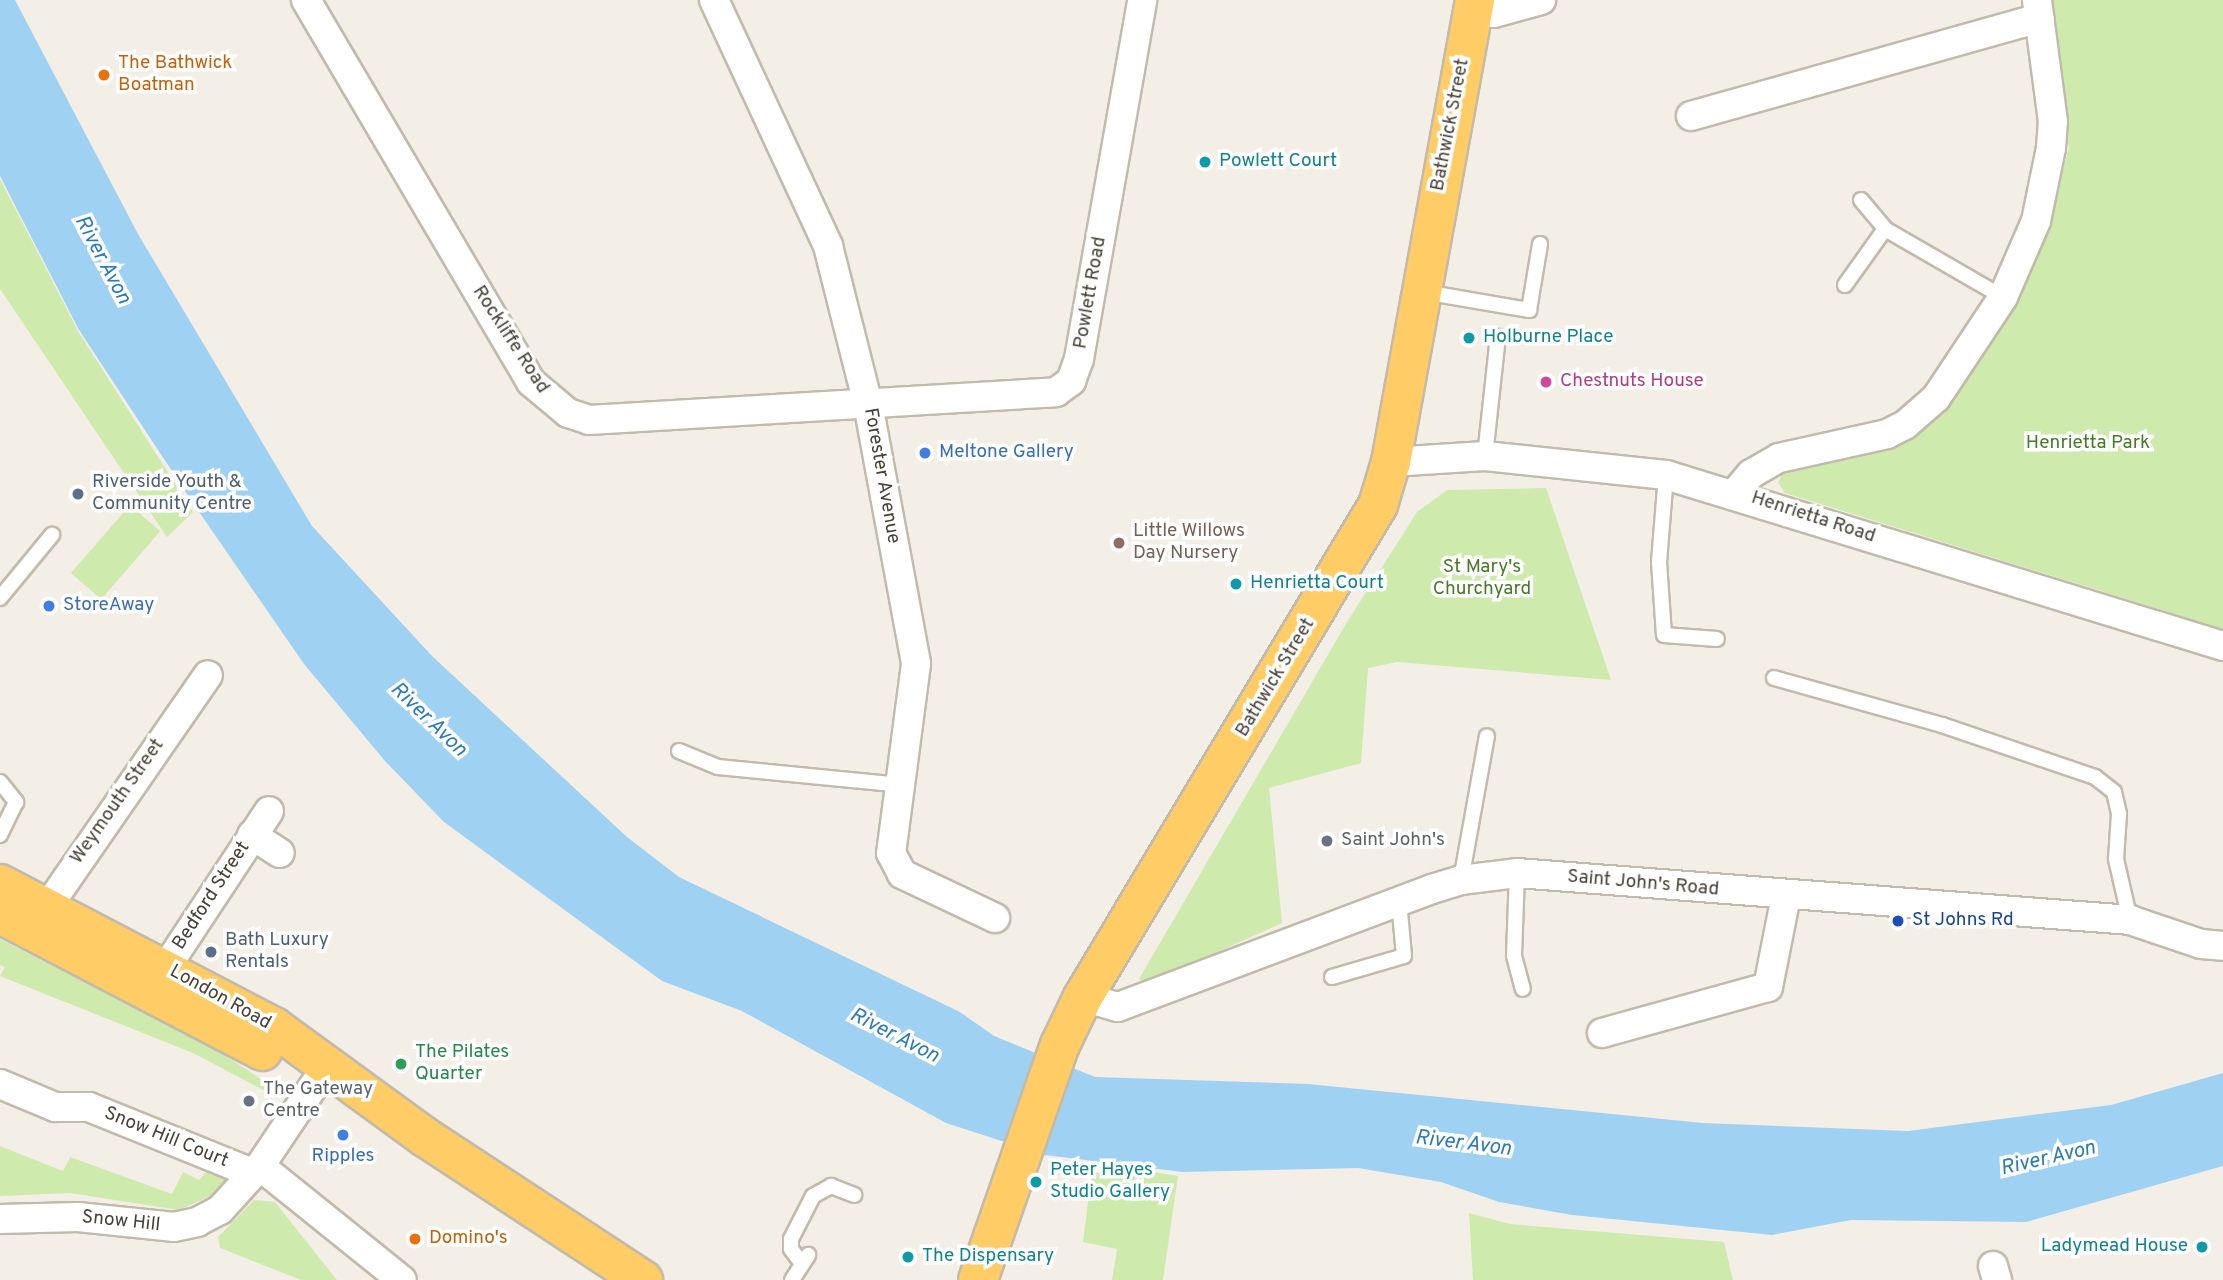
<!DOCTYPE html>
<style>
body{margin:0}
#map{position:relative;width:2223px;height:1280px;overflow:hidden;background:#f4efe6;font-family:Overpass,sans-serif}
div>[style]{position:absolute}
.green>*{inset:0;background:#ceeaad;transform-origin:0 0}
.water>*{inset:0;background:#9fd1f3}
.roads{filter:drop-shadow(2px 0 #c2baab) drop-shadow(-2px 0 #c2baab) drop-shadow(0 2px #c2baab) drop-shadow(0 -2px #c2baab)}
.lane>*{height:14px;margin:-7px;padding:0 7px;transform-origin:7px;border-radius:7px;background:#fff}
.street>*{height:28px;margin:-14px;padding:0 14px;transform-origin:14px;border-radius:14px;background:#fff}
.highway>*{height:38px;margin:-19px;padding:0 19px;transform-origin:19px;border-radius:19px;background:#ffcc65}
.dots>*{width:19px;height:19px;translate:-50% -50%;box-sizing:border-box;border:4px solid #fff;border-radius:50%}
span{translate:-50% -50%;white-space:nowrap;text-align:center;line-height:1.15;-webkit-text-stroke:7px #fff;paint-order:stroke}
.food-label{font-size:19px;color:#c56008}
.left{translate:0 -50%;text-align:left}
.street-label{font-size:19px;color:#474035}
.culture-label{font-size:19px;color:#0d838f}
.right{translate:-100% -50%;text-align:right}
.hotel-label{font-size:19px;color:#b23c85}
.park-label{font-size:19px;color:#467b26}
.shop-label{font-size:19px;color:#366cbe}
.service-label{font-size:19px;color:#4e5e75}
.education-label{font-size:19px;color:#785e54}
.worship-label{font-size:19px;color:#5b616d}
.transit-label{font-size:19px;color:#164399}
.leisure-label{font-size:19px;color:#27864d}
.water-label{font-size:21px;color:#2a7bb7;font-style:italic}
</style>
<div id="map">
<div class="green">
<i style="clip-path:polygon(2048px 0,2223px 0,2223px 642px,2176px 628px,2172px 613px,1785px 493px,1778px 483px,1785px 468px,1887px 449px,1920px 431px,1956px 393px,2016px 302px,2045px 235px,2069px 148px)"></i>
<i style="clip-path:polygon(0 179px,78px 331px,193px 512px,167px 537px,0 289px)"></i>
<i style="clip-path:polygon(1546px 488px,1611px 680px,1397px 662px,1368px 668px,1361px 763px,1269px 788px,1282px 923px,1146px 984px,1139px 979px,1347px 622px,1417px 512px,1447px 490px)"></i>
<i style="left:130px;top:505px;width:40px;height:90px;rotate:41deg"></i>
<i style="clip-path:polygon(0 939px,212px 1047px,264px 1081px,269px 1093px,193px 1053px,0 976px,5px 967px,0 965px)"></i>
<i style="clip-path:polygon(0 1146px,63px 1171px,70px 1157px,172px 1194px,183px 1172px,199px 1180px,208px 1170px,225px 1180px,210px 1196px,179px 1210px,70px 1193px,0 1196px)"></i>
<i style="clip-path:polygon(1093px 1162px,1178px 1176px,1163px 1280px,1112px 1280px,1117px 1249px,1083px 1242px)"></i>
<i style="clip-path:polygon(254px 1200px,275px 1202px,337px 1280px,301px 1280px,220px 1248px,218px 1237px)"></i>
<i style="clip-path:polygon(1469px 1213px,1510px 1224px,1724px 1242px,1733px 1280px,1473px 1280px)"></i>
</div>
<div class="water">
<i style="clip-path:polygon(0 0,15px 0,138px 234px,312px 526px,432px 656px,627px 837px,679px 877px,960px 1012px,994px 1036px,1095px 1077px,1308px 1084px,1703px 1123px,1908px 1131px,2111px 1105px,2223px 1073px,2223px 1166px,2026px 1222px,1851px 1220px,1772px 1235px,1572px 1215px,1499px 1202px,1441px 1182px,1358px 1168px,1183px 1172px,1045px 1155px,946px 1123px,742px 1011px,662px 981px,444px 822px,385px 761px,304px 664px,195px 506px,79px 330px,0 176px)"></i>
</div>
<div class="roads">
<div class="lane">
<i style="left:1861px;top:200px;width:38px;rotate:50deg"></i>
<i style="left:1885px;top:229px;width:136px;rotate:30deg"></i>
<i style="left:1845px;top:285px;width:69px;rotate:-54.5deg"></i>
<i style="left:1424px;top:292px;width:107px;rotate:9.7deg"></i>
<i style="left:1529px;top:310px;width:67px;rotate:-80.5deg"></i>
<i style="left:1485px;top:456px;width:120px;rotate:-83.8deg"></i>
<i style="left:1666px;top:475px;width:87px;rotate:94.6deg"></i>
<i style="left:1659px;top:562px;width:73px;rotate:86.1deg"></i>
<i style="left:1664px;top:635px;width:53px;rotate:4.3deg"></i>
<i style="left:0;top:598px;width:82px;rotate:-50.5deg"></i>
<i style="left:1774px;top:678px;width:174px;rotate:15.6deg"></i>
<i style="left:1942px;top:725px;width:162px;rotate:18.8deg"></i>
<i style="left:2095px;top:777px;width:24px;rotate:38deg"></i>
<i style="left:2114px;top:792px;width:23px;rotate:77deg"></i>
<i style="left:2119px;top:814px;width:45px;rotate:93.8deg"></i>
<i style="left:2116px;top:859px;width:63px;rotate:77.1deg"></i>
<i style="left:679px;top:751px;width:42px;rotate:22.3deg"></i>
<i style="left:718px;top:767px;width:186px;rotate:5.6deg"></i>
<i style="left:0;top:782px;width:26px;rotate:51deg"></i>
<i style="left:16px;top:802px;width:37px;rotate:116deg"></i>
<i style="left:1517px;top:873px;width:83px;rotate:92.1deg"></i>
<i style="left:1514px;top:956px;width:34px;rotate:75deg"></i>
<i style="left:1461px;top:880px;width:146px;rotate:-79.8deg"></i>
<i style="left:1332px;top:977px;width:75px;rotate:-16.3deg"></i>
<i style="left:1404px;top:956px;width:55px;rotate:-95.2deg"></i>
<i style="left:802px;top:1264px;width:19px;rotate:-126deg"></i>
<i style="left:791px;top:1249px;width:10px;rotate:-90deg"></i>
<i style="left:791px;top:1239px;width:48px;rotate:-62.9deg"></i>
<i style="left:813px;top:1196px;width:21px;rotate:-29deg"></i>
<i style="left:831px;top:1186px;width:25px;rotate:21deg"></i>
<i style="left:792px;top:1280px;width:30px;rotate:-57deg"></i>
</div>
<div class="street">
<i style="left:306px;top:0;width:443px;rotate:59.5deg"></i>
<i style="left:531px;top:382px;width:48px;rotate:40deg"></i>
<i style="left:568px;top:413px;width:22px;rotate:18deg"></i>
<i style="left:589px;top:420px;width:468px;rotate:-3.4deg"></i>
<i style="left:1056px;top:392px;width:19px;rotate:-36deg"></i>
<i style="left:1071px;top:381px;width:23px;rotate:-70deg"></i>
<i style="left:1079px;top:359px;width:364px;rotate:-80deg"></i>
<i style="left:714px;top:0;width:271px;rotate:65.1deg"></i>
<i style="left:828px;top:246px;width:163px;rotate:75.8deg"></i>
<i style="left:868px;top:404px;width:264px;rotate:79.5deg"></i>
<i style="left:916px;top:664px;width:191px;rotate:97.5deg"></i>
<i style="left:891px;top:853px;width:24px;rotate:62deg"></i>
<i style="left:902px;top:874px;width:103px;rotate:25.3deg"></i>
<i style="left:1474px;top:9px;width:20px;rotate:11deg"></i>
<i style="left:1494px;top:13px;width:49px;rotate:-15.5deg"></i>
<i style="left:1691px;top:116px;width:362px;rotate:-15.7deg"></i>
<i style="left:1391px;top:462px;width:94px;rotate:-3.7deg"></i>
<i style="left:1485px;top:456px;width:182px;rotate:6deg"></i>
<i style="left:1666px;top:475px;width:583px;rotate:17.07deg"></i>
<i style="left:1735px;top:493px;width:25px;rotate:-50deg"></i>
<i style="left:1751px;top:474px;width:32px;rotate:-30deg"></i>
<i style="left:1779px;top:458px;width:111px;rotate:-12.5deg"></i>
<i style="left:1887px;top:434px;width:20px;rotate:-27deg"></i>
<i style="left:1905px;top:425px;width:41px;rotate:-41.1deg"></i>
<i style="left:1936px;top:398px;width:121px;rotate:-56.4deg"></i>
<i style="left:2003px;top:297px;width:83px;rotate:-66.5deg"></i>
<i style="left:2036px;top:221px;width:75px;rotate:-78.4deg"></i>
<i style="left:2051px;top:148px;width:26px;rotate:-86deg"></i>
<i style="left:2053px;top:122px;width:123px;rotate:-97.5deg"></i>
<i style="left:252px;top:835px;width:33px;rotate:33deg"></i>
<i style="left:37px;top:922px;width:300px;rotate:-55.3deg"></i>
<i style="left:155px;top:984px;width:207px;rotate:-56.6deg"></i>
<i style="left:1083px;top:997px;width:36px;rotate:16deg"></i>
<i style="left:1118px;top:1007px;width:335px;rotate:-20.6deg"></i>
<i style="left:1432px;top:889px;width:30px;rotate:-17deg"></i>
<i style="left:1461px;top:880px;width:56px;rotate:-7.1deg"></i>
<i style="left:1517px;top:873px;width:615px;rotate:4.38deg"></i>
<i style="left:2130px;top:920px;width:75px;rotate:18.7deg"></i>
<i style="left:2201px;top:944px;width:22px;rotate:5deg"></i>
<i style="left:1602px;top:1033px;width:172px;rotate:-15.5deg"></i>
<i style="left:1768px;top:987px;width:93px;rotate:-78.8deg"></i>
<i style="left:0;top:1084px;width:60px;rotate:22.7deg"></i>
<i style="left:55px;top:1107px;width:34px"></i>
<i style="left:89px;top:1107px;width:176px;rotate:22deg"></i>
<i style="left:260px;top:1166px;width:182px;rotate:38.8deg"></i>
<i style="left:0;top:1219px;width:78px;rotate:-1.5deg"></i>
<i style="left:78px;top:1217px;width:97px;rotate:5.9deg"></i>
<i style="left:174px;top:1227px;width:24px;rotate:-12deg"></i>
<i style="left:197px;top:1222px;width:26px;rotate:-28deg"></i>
<i style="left:220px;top:1210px;width:59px;rotate:-47.7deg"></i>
<i style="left:260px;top:1166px;width:120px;rotate:-56.2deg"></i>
<i style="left:1993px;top:1266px;width:15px;rotate:74deg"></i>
</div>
<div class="highway">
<i style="left:0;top:884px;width:309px;rotate:27.6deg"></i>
<i style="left:274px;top:1027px;width:187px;rotate:36.1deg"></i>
<i style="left:425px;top:1137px;width:261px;rotate:33.3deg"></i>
<i style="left:8px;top:918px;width:287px;rotate:27.6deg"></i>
<i style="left:978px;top:1280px;width:249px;rotate:-70.8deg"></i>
<i style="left:1060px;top:1045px;width:53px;rotate:-64.4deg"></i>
<i style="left:1083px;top:997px;width:574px;rotate:-59.05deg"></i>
<i style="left:1378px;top:505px;width:45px;rotate:-73.2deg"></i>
<i style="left:1391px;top:462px;width:470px;rotate:-79.7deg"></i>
</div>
</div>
<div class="dots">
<i style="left:104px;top:75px;background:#e8710a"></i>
<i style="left:1205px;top:162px;background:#0f9aa8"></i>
<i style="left:1469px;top:338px;background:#0f9aa8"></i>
<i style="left:1546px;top:382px;background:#d1479c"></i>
<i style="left:925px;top:453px;background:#3f7fe0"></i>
<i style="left:78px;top:494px;background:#5c6f8a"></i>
<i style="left:1119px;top:543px;background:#8d6e63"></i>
<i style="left:1236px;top:584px;background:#0f9aa8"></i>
<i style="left:49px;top:606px;background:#3f7fe0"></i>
<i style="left:1327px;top:841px;background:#6b7280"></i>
<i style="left:1898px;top:921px;background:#1a4fb4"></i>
<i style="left:211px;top:952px;background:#5c6f8a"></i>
<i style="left:401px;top:1064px;background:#2e9e5b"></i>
<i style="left:249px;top:1101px;background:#6b7280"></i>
<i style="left:343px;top:1135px;background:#3f7fe0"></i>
<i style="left:1036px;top:1182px;background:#0f9aa8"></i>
<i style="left:415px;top:1239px;background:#e8710a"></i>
<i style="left:2202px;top:1247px;background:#0f9aa8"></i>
<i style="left:908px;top:1257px;background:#0f9aa8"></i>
</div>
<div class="food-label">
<span class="left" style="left:118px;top:75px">The Bathwick<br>Boatman</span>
<span class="left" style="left:429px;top:1239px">Domino's</span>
</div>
<div class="street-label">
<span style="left:1451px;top:125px;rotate:-79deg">Bathwick Street</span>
<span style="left:1091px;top:293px;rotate:-80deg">Powlett Road</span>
<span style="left:510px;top:340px;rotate:57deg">Rockliffe Road</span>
<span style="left:881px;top:476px;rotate:80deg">Forester Avenue</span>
<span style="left:1813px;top:518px;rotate:18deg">Henrietta Road</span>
<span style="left:1276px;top:678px;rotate:-59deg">Bathwick Street</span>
<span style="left:118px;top:802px;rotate:-55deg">Weymouth Street</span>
<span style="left:1643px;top:884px;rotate:5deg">Saint John's Road</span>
<span style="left:212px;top:896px;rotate:-57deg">Bedford Street</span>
<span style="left:220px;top:998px;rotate:29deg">London Road</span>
<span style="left:166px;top:1138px;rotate:22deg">Snow Hill Court</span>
<span style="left:121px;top:1222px;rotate:6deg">Snow Hill</span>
</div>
<div class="culture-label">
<span class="left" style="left:1219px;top:162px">Powlett Court</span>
<span class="left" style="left:1483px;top:338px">Holburne Place</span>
<span class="left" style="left:1250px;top:584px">Henrietta Court</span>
<span class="left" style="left:1050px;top:1182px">Peter Hayes<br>Studio Gallery</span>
<span class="right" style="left:2188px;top:1247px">Ladymead House</span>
<span class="left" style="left:922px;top:1257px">The Dispensary</span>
</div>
<div class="hotel-label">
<span class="left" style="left:1560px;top:382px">Chestnuts House</span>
</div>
<div class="park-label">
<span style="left:2088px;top:444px">Henrietta Park</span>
<span style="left:1482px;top:579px">St Mary's<br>Churchyard</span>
</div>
<div class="shop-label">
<span class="left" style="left:939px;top:453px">Meltone Gallery</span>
<span class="left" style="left:63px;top:606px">StoreAway</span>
<span style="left:343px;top:1157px">Ripples</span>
</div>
<div class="service-label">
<span class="left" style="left:92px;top:494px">Riverside Youth &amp;<br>Community Centre</span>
<span class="left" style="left:225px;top:952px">Bath Luxury<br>Rentals</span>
</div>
<div class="education-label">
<span class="left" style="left:1133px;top:543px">Little Willows<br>Day Nursery</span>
</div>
<div class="worship-label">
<span class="left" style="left:1341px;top:841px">Saint John's</span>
<span class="left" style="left:263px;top:1101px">The Gateway<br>Centre</span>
</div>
<div class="transit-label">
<span class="left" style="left:1912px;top:921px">St Johns Rd</span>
</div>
<div class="leisure-label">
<span class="left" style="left:415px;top:1064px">The Pilates<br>Quarter</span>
</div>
<div class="water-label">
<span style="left:102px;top:260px;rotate:62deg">River Avon</span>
<span style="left:428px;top:720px;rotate:44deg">River Avon</span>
<span style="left:894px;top:1036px;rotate:27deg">River Avon</span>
<span style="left:1463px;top:1144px;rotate:7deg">River Avon</span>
<span style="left:2048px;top:1159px;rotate:-13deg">River Avon</span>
</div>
</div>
